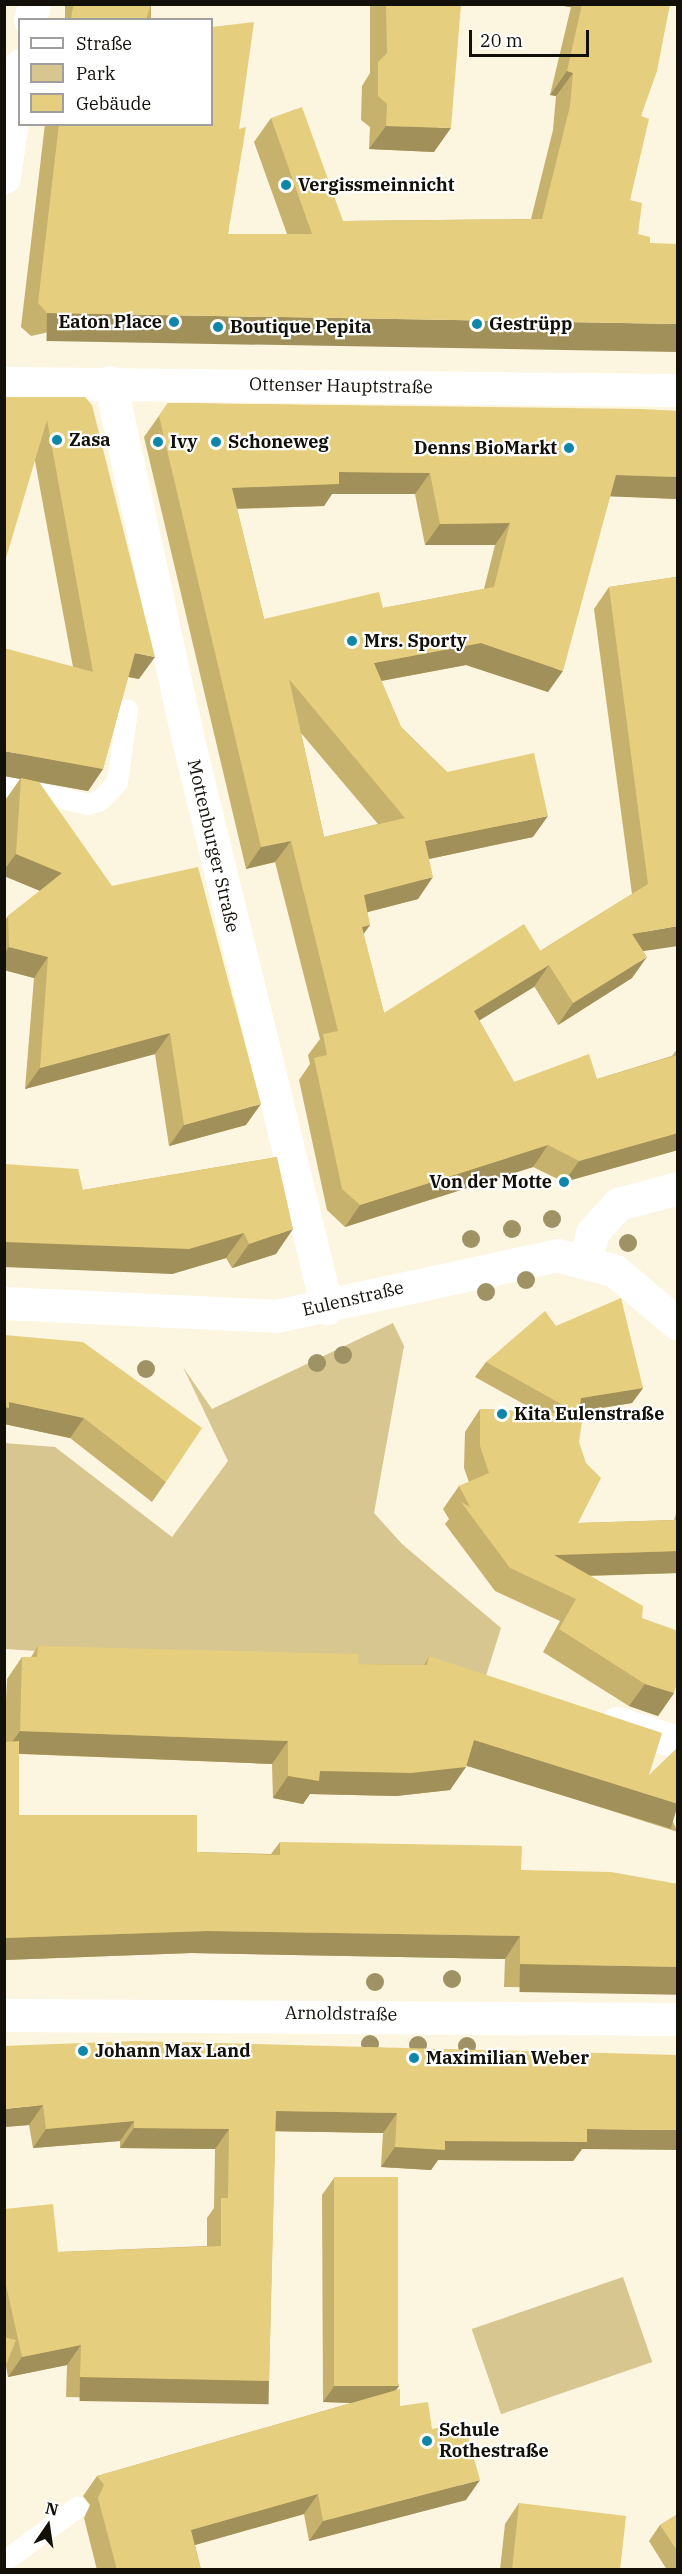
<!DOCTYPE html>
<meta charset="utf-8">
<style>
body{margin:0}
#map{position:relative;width:682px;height:2574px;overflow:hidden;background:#fcf5e0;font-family:"IBM Plex Serif",serif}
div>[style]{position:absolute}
.green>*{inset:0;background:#d7c690;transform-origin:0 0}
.lane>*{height:21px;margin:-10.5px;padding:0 10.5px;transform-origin:10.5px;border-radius:10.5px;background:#fff}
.street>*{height:33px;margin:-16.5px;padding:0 16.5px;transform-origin:16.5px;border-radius:16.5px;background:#fff}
.trees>*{width:18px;height:18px;margin:-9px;border-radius:50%;background:#9f9365}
.wall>*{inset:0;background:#c6b16d;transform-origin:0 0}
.shaded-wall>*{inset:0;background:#a19059;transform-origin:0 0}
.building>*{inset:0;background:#e6ce7f;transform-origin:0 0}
.dots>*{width:16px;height:16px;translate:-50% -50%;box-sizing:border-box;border:3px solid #fff;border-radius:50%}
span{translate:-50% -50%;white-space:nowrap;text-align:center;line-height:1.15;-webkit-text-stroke:4.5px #fff;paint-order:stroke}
.poi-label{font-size:18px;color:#131009;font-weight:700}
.left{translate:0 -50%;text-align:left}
.right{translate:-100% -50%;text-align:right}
.street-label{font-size:18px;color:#131009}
.frame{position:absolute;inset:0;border:6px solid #131009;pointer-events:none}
.legend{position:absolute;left:18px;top:18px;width:195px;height:108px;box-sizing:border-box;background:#fff;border:2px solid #a19f9d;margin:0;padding:8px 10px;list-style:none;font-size:18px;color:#131009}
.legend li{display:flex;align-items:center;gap:12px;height:30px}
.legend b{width:30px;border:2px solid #a19f9d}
.north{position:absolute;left:18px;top:2496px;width:60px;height:60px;-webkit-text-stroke:4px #fff;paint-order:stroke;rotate:13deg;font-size:16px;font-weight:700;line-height:24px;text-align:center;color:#131009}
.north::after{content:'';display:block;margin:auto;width:21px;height:27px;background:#131009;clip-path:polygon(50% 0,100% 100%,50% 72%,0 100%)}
.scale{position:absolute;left:469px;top:30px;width:120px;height:27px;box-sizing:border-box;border:3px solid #131009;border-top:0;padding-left:8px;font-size:18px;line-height:21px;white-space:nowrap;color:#131009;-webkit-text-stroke:4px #fff;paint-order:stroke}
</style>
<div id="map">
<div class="green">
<i style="clip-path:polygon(393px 1323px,404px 1346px,374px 1513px,402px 1544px,501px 1628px,485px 1679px,5px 1649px,4px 1443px,55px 1447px,172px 1537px,228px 1461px,183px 1367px,212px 1409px)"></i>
<i style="left:623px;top:2277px;width:90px;height:160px;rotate:71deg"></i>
</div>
<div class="lane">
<i style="left:4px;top:785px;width:86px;rotate:12.7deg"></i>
<i style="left:88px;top:804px;width:13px;rotate:-18deg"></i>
<i style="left:100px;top:800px;width:25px;rotate:-47deg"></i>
<i style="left:117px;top:782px;width:73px;rotate:-82.1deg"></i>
<i style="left:4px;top:2561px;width:91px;rotate:-36.5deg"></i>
</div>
<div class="street">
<i style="left:30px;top:20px;width:16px;rotate:-76deg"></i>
<i style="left:4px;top:177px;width:113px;rotate:-81.9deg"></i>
<i style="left:110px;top:382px;width:375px;rotate:77.7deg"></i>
<i style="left:190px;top:748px;width:577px;rotate:76.25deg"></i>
<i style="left:4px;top:383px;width:674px;rotate:0.6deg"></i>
<i style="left:586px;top:1261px;width:29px;rotate:-78deg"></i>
<i style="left:592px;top:1233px;width:39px;rotate:-48deg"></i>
<i style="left:618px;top:1204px;width:62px;rotate:-14.9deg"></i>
<i style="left:4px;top:1303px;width:272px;rotate:2.7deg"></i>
<i style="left:276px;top:1316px;width:288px;rotate:-12.2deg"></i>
<i style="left:557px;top:1255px;width:60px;rotate:15.4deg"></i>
<i style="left:615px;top:1271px;width:82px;rotate:40.1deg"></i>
<i style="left:617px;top:1723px;width:64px;rotate:17.3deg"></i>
<i style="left:4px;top:2015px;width:674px;rotate:0.34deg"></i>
</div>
<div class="trees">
<i style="left:552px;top:1219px"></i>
<i style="left:512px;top:1229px"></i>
<i style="left:471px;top:1239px"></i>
<i style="left:628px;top:1243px"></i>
<i style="left:526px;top:1280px"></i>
<i style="left:486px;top:1292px"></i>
<i style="left:343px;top:1355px"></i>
<i style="left:317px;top:1363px"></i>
<i style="left:146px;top:1369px"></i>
<i style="left:452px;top:1979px"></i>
<i style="left:375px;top:1982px"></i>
<i style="left:370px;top:2044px"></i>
<i style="left:418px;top:2045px"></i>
<i style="left:467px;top:2046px"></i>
</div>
<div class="wall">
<i style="left:65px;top:4px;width:86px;height:17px"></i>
<i style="clip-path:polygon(370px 4px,461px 4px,434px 152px,369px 149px,370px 127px,361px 120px,362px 86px,370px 73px)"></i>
<i style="clip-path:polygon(564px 4px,670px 4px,641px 116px,630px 200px,31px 336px,21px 327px,45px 124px,212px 124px,239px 129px,228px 234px,287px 234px,254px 142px,271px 118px,343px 221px,531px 219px,553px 130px,556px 96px,550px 95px,571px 7px,564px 6px)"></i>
<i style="clip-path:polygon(4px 397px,85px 397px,139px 679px,128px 677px,103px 769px,88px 791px,39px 782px,246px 1125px,169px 1146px,155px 1054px,25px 1089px,34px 978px,4px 970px,4px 922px,8px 916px,40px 891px,4px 876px,4px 828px,6px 799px,20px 779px,4px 776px,73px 667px,35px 461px)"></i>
<i style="clip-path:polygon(evenodd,168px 403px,678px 411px,678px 499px,610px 496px,548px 692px,466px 665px,381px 681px,401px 727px,447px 772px,533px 837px,429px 859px,418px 899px,367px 912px,370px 925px,363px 934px,384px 1013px,540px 951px,632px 894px,594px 609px,609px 587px,676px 577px,643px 951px,632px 978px,558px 1025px,534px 986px,479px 1020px,514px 1082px,597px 1079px,672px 1056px,678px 1048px,678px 1150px,564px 1182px,533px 1167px,345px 1227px,327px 1210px,299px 1080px,310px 1064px,308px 1055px,320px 1039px,275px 862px,246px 869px,144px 437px,168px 403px,332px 494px,415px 494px,425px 545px,495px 545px,484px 589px,383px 608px,264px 619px,237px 509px,324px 506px,332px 494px,168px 403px,301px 733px,378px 824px,324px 837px,301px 733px)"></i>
<i style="clip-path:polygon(277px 1157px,276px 1254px,232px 1268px,226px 1258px,172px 1274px,83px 1190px)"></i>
<i style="clip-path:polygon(556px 1326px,643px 1388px,632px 1403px,579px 1412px,578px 1523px,674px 1520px,678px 1508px,678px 1573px,590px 1576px,642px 1618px,674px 1693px,658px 1716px,629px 1706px,543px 1652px,560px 1621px,495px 1591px,445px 1524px,449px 1519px,443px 1509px,459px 1486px,469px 1482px,464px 1468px,465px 1432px,480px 1409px,538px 1412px,475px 1377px,486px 1362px)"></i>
<i style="clip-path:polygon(4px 1335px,166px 1482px,152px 1502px,70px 1438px,4px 1424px)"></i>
<i style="clip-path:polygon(38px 1646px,359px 1664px,424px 1665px,429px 1656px,649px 1775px,678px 1832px,467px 1765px,450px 1790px,396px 1796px,310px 1794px,303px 1804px,273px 1798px,272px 1764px,19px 1754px,19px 1815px,197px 1852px,271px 1854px,280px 1842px,521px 1870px,678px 1884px,678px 1989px,504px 1987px,505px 1959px,191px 1953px,4px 1960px,4px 1742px,7px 1679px,22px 1657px,31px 1657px)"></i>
<i style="clip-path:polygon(135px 2041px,582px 2149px,573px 2161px,438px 2160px,431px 2170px,381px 2167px,383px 2133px,275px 2131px,269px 2381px,256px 2401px,66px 2397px,67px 2365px,8px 2377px,6px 2366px,4px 2370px,4px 2209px,58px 2252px,207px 2246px,207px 2218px,214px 2208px,215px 2149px,120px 2148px,120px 2141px,33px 2148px,29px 2125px,4px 2127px)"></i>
<i style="clip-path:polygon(334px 2178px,399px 2386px,396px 2390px,400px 2406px,432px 2429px,466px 2500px,309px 2541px,304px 2514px,195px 2545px,201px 2570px,97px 2570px,84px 2518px,90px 2505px,83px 2496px,97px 2476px,351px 2403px,323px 2402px,322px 2195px)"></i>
<i style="clip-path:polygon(519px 2503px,620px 2570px,500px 2570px,505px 2524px)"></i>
<i style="clip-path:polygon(678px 2514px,678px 2570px,667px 2570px,649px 2541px,660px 2525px)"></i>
</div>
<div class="shaded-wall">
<i style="clip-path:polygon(565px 4px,573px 4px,571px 7px,564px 6px)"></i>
<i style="clip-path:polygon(567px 71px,573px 73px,556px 96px,550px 95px)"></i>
<i style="clip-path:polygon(386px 126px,451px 128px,434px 152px,369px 149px)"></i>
<i style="left:47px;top:313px;width:631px;height:28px;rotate:1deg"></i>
<i style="clip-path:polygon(339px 472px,430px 473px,415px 494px,332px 494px,324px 506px,217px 509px,232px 488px)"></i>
<i style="clip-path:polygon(616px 475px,678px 477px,678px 499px,601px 496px)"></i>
<i style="clip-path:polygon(510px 523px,495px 545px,425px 545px,440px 524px)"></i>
<i style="clip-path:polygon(481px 643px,563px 671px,548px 692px,466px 665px,359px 685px,374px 663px)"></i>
<i style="clip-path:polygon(135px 653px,155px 657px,139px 679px,119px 675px)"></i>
<i style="clip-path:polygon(4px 751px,103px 769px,88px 791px,4px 776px)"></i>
<i style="clip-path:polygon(548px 816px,533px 837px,410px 863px,425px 841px)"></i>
<i style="clip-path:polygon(291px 841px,275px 862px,246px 869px,261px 847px)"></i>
<i style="clip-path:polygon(16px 854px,62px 873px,48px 894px,4px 876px,4px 870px)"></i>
<i style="clip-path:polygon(433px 877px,418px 899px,349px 917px,364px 895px)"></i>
<i style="clip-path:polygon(370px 925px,355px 946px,362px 927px)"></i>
<i style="clip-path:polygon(678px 926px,678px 946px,617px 955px,632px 934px)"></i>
<i style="clip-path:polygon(9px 947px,48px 957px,34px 978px,4px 970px,4px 954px)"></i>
<i style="clip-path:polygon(647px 957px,632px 978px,558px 1025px,573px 1003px)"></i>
<i style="clip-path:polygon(549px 965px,534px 987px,459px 1033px,474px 1011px)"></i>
<i style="clip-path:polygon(170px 1033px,155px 1054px,25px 1089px,40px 1068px)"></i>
<i style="clip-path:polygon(261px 1104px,246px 1125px,169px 1146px,184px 1125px)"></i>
<i style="clip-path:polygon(678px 1133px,678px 1150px,564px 1182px,579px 1161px)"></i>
<i style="clip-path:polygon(548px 1145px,533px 1167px,345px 1227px,360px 1205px)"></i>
<i style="clip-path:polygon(293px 1229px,276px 1254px,232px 1268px,249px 1244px)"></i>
<i style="clip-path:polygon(244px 1233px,226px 1258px,172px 1274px,4px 1267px,4px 1242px)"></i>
<i style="clip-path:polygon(643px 1388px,632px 1403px,575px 1412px,581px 1398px)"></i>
<i style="clip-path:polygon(9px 1402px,84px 1418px,70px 1438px,4px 1424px,4px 1407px)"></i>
<i style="clip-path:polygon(678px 1551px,678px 1573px,538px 1577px,554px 1555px)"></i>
<i style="clip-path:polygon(645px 1684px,674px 1693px,658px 1716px,629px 1706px)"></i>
<i style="clip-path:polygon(20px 1731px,288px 1741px,272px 1764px,4px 1753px)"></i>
<i style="left:474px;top:1740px;width:214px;height:27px;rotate:17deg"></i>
<i style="clip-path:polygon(466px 1767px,450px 1790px,396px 1796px,310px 1794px,303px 1804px,273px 1798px,288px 1776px,320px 1771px)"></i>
<i style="clip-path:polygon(207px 1931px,520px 1936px,505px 1959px,191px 1953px,4px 1960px,4px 1938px)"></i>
<i style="left:520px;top:1964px;width:158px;height:28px;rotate:1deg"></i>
<i style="clip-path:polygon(43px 2105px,29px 2125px,4px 2127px,4px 2109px)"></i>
<i style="clip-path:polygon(276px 2111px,397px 2113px,383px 2133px,262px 2131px)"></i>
<i style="clip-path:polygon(134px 2121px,120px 2141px,33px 2148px,46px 2129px)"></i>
<i style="clip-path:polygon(134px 2128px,229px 2129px,215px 2149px,120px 2148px)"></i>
<i style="clip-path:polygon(587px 2129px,678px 2130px,678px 2150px,582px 2149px,573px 2161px,438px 2160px,431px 2170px,381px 2167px,395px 2147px,445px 2141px)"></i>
<i style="clip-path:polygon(81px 2345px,67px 2365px,8px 2377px,22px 2357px)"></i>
<i style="left:80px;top:2377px;width:189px;height:24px;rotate:1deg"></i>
<i style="clip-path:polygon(335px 2385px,399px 2386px,386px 2404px,323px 2402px)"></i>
<i style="clip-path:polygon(480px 2480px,466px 2500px,309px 2541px,323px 2521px)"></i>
<i style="clip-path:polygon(318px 2494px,304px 2514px,177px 2550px,191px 2530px)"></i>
</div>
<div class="building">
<i style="clip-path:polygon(74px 4px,151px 4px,146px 20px,71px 20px,72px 12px)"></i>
<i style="clip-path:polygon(386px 4px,461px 4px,451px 128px,386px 126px,387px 104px,378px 96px,378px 62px,387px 53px)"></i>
<i style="clip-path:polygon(582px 4px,670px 4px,657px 71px,641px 116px,649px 119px,630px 200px,642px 203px,638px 234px,650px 237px,650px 243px,678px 244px,678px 324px,47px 313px,38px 303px,59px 124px,212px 124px,212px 27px,254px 22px,239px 129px,246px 127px,228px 234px,312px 234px,271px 118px,302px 107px,343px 221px,542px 219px,570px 106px,573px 73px,567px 71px)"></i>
<i style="clip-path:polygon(4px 397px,85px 397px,92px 405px,155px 657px,135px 653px,103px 769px,4px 751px,4px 648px,93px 672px,47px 420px,4px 565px)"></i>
<i style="clip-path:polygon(evenodd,168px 403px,641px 409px,678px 411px,678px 477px,616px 475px,563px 671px,481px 643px,374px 663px,401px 727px,447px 772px,534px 753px,548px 816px,425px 841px,433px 877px,364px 895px,370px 925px,362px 927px,384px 1013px,524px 924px,549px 965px,474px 1011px,514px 1082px,589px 1054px,597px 1079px,678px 1055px,678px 1133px,579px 1161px,548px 1145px,360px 1205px,342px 1189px,314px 1058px,327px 1055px,323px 1034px,338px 1031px,291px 841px,261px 847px,159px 416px,168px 403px,339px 472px,430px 473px,440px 524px,510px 523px,494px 587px,383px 608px,379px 592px,264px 619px,232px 488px,339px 484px,339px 472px,168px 403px,289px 679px,405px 818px,324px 837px,289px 679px)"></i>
<i style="clip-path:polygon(676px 577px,678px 588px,678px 926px,632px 934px,647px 957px,573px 1003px,540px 951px,648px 884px,609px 587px)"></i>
<i style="clip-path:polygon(21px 778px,39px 782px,112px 886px,198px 867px,261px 1104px,184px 1125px,170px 1033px,40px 1068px,48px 957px,9px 947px,8px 916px,62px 873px,16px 854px)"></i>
<i style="clip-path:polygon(277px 1157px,293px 1229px,249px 1244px,244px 1233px,189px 1249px,4px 1242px,4px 1164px,78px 1169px,83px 1190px)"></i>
<i style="clip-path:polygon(621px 1298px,643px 1388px,581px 1398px,579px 1414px,486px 1362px,545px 1311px,556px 1326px)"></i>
<i style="clip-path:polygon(4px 1335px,83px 1342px,202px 1428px,166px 1482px,84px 1418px,9px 1402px,9px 1408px,4px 1407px)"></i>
<i style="clip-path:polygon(480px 1409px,583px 1415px,579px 1442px,586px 1463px,601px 1478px,578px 1523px,678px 1520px,678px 1551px,554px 1555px,643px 1606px,642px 1618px,678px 1631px,678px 1680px,674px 1693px,645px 1684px,559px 1629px,576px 1599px,510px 1568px,461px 1502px,470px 1507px,459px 1486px,489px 1473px,480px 1446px)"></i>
<i style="clip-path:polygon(38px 1646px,358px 1654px,359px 1664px,427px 1665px,429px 1656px,662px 1733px,649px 1775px,678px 1747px,678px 1804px,474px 1740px,466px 1767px,411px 1773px,320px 1771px,319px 1781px,288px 1776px,288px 1741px,20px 1731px,22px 1657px,37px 1657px)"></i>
<i style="clip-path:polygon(19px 1741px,19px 1815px,197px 1815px,197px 1852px,280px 1855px,280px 1842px,522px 1846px,521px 1870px,611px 1872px,678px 1884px,678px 1967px,520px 1964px,520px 1936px,207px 1931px,4px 1938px,4px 1742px)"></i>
<i style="clip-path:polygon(135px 2041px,678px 2055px,678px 2130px,587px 2129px,587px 2142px,445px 2141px,445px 2150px,395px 2147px,397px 2113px,276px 2111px,269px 2381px,80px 2377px,81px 2345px,22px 2357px,4px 2276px,4px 2209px,53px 2204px,58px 2252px,221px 2246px,221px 2198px,228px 2198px,229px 2129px,134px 2128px,134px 2121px,46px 2129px,43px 2105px,4px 2109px,4px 2046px)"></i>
<i style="left:398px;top:2177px;width:209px;height:64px;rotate:90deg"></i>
<i style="clip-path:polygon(4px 2337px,16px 2340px,4px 2370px)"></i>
<i style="clip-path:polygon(400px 2389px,400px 2406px,428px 2402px,432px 2429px,464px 2422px,480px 2480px,323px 2521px,318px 2494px,191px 2530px,201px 2570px,117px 2570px,98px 2498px,104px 2485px,97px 2476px)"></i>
<i style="clip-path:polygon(519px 2503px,626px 2516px,620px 2570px,512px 2570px)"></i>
<i style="clip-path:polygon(678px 2514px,678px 2552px,660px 2525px)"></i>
</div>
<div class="dots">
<i style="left:286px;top:185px;background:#0e86aa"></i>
<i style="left:174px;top:322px;background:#0e86aa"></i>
<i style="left:477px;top:324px;background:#0e86aa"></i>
<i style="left:218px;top:327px;background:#0e86aa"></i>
<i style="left:57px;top:440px;background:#0e86aa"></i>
<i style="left:158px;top:442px;background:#0e86aa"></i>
<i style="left:216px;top:442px;background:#0e86aa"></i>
<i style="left:569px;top:448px;background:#0e86aa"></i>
<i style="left:352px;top:641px;background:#0e86aa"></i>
<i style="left:564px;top:1182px;background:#0e86aa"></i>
<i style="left:502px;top:1414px;background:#0e86aa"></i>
<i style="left:83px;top:2051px;background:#0e86aa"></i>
<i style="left:414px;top:2058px;background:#0e86aa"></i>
<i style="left:427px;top:2441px;background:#0e86aa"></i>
</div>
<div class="poi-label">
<span class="left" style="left:298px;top:185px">Vergissmeinnicht</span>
<span class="right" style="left:162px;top:322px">Eaton Place</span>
<span class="left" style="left:489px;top:324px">Gestrüpp</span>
<span class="left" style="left:230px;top:327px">Boutique Pepita</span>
<span class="left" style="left:69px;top:440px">Zasa</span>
<span class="left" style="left:170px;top:442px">Ivy</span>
<span class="left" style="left:228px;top:442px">Schoneweg</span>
<span class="right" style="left:557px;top:448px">Denns BioMarkt</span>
<span class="left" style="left:364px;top:641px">Mrs. Sporty</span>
<span class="right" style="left:552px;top:1182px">Von der Motte</span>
<span class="left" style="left:514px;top:1414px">Kita Eulenstraße</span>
<span class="left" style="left:95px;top:2051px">Johann Max Land</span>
<span class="left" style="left:426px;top:2058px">Maximilian Weber</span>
<span class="left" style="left:439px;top:2441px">Schule<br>Rothestraße</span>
</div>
<div class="street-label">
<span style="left:341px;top:386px;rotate:1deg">Ottenser Hauptstraße</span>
<span style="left:213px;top:846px;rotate:77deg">Mottenburger Straße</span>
<span style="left:353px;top:1299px;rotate:-13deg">Eulenstraße</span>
<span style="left:341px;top:2014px;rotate:1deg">Arnoldstraße</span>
</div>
<div class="frame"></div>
<ul class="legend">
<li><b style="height:8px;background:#fff"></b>Straße</li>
<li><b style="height:16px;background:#d7c690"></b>Park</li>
<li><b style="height:16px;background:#e6ce7f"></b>Gebäude</li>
</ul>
<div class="north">N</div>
<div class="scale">20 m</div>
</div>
